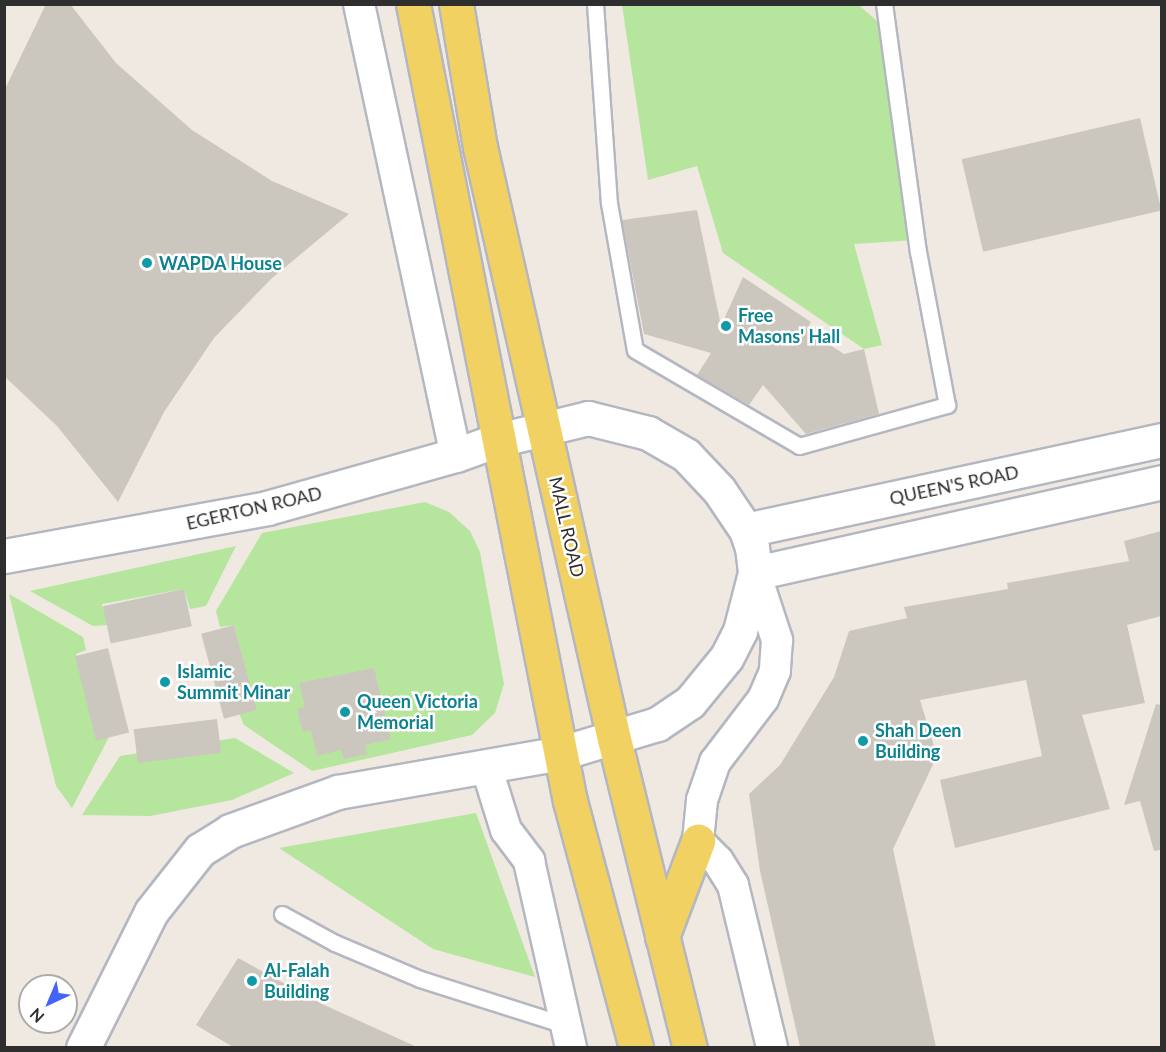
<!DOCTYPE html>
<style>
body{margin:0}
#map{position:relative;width:1166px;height:1052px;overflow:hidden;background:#efe9e1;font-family:Lato,sans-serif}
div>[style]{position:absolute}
.green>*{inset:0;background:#b6e59e}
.building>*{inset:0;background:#cbc7bf;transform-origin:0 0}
.roads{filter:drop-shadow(2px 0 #b4b7c1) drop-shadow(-2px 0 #b4b7c1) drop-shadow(0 2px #b4b7c1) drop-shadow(0 -2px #b4b7c1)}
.service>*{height:15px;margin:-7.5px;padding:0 7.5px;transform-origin:7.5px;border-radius:7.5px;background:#fff}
.minor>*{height:30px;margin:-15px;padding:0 15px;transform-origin:15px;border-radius:15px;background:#fff}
.tertiary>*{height:33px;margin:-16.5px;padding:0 16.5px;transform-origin:16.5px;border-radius:16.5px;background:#fff}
.secondary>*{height:33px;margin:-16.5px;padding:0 16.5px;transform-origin:16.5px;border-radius:16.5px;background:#fff}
.primary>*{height:33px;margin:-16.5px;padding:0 16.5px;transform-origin:16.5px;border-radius:16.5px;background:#f2d163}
.dots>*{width:16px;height:16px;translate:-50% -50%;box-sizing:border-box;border:3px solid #fff;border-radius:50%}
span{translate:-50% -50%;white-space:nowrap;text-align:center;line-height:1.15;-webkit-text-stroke:5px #fff;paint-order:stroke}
.culture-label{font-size:18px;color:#0d838f;font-weight:700}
.left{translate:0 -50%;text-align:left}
.street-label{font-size:18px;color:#2e2e2e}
.frame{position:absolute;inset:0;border:6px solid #2e2e2e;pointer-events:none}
.north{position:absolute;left:18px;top:974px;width:60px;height:60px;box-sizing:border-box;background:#fff;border:2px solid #ababab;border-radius:50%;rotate:224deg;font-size:16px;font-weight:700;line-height:24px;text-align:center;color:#2e2e2e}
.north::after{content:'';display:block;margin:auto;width:21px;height:27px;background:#4264fb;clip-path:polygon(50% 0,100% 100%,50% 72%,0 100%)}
</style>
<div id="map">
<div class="green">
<i style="clip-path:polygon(622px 5px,859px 5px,879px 23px,915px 240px,854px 244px,882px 345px,864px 349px,723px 253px,697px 166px,648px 180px)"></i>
<i style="clip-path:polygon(425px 502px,449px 512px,470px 531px,480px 552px,504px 684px,495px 713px,472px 735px,312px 771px,244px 725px,239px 713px,256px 710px,234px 625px,220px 627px,216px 611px,262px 533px)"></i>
<i style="clip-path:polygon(236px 546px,206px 606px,190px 609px,184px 589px,102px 604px,108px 625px,93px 626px,30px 591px)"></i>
<i style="clip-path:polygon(9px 594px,83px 637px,86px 650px,76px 654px,109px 737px,72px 808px,56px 786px)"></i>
<i style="clip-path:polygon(235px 738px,294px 773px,232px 800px,150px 816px,82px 815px,120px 756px)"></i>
<i style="clip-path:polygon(476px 813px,535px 977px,433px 949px,279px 848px)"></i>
</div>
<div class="building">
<i style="clip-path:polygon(46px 4px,70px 4px,116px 63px,192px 130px,272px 181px,349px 214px,271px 279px,214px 338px,164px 412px,118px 502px,57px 426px,4px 376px,4px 91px)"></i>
<i style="left:1140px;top:118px;width:95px;height:183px;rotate:77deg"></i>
<i style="clip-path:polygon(697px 210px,721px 326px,743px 277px,811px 322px,807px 330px,844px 354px,864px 349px,879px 414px,806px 434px,763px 385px,749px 405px,697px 375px,711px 353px,644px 334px,622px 220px)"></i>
<i style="clip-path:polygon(1161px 531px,1161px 616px,1127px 625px,1145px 703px,1082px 715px,1110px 809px,955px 848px,940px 780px,1042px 756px,1026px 680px,920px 700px,937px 756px,893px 849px,936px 1047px,800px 1047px,760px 871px,749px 794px,780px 765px,804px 726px,834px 677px,849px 631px,907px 618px,904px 607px,1008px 589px,1007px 583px,1129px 561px,1124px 541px)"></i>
<i style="left:184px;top:589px;width:38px;height:83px;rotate:78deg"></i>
<i style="left:234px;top:625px;width:88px;height:34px;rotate:75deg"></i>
<i style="left:108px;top:648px;width:87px;height:34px;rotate:76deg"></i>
<i style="clip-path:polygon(374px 668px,391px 739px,365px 745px,367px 754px,344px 759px,341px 750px,317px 756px,311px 730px,303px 732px,297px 709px,305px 707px,299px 683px)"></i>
<i style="clip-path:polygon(1156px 704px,1161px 705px,1161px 850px,1154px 851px,1140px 801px,1124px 805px)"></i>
<i style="left:217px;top:719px;width:34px;height:84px;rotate:83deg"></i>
<i style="clip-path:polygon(238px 958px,322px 1004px,417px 1047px,233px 1047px,196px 1025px)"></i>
</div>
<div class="roads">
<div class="service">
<i style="left:595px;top:4px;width:199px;rotate:86deg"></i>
<i style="left:609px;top:203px;width:149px;rotate:80deg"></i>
<i style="left:635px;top:350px;width:190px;rotate:30.3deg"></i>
<i style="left:799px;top:446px;width:154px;rotate:-15.5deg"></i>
<i style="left:947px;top:405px;width:156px;rotate:-100.7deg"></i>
<i style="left:918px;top:252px;width:250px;rotate:-97.8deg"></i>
<i style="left:282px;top:914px;width:60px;rotate:28.7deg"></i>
<i style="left:335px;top:943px;width:92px;rotate:23deg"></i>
<i style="left:420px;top:979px;width:152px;rotate:17.6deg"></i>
</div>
<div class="minor">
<i style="left:359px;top:4px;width:461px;rotate:77.9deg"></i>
<i style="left:755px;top:573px;width:71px;rotate:71.8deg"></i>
<i style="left:777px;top:640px;width:31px;rotate:94deg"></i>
<i style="left:775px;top:671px;width:30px;rotate:113deg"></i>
<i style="left:763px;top:699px;width:79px;rotate:127.3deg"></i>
<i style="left:715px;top:762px;width:40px;rotate:108.9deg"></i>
<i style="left:702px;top:800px;width:41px;rotate:95.6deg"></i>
<i style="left:698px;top:841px;width:28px;rotate:45deg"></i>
<i style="left:718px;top:861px;width:28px;rotate:58deg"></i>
<i style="left:733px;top:885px;width:168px;rotate:76.5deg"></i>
<i style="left:486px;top:766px;width:67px;rotate:72.6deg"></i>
<i style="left:506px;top:830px;width:39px;rotate:53deg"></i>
<i style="left:529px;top:861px;width:192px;rotate:77.3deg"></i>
</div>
<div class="tertiary">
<i style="left:4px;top:556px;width:267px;rotate:-10.3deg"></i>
<i style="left:267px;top:508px;width:196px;rotate:-15.7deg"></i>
<i style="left:456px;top:455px;width:45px;rotate:-19.7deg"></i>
<i style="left:83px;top:1048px;width:152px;rotate:-63.4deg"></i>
<i style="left:151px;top:912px;width:79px;rotate:-51.7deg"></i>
<i style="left:200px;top:850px;width:36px;rotate:-32deg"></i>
<i style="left:230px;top:831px;width:115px;rotate:-19.9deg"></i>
<i style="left:338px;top:792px;width:226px;rotate:-9.9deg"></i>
</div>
<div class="secondary">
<i style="left:498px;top:440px;width:93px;rotate:-13.7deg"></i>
<i style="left:588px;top:418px;width:62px;rotate:14deg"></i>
<i style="left:648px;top:433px;width:44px;rotate:30.1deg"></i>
<i style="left:686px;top:455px;width:48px;rotate:46.7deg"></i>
<i style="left:719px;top:490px;width:48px;rotate:56deg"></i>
<i style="left:746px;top:530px;width:18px;rotate:71deg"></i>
<i style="left:752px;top:547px;width:26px;rotate:83deg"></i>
<i style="left:755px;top:573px;width:60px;rotate:104.5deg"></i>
<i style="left:740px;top:631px;width:30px;rotate:117deg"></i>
<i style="left:726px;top:658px;width:57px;rotate:129.3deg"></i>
<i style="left:690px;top:702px;width:40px;rotate:146deg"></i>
<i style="left:657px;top:724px;width:100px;rotate:163.2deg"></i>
<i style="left:746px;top:530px;width:426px;rotate:-12.2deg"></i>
<i style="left:755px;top:573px;width:417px;rotate:-12.6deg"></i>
</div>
<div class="primary">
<i style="left:413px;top:4px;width:812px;rotate:78.86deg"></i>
<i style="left:570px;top:801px;width:256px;rotate:75deg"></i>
<i style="left:456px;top:4px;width:145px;rotate:80.5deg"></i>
<i style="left:480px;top:147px;width:607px;rotate:77.25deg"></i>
<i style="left:614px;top:739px;width:318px;rotate:76.2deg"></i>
<i style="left:662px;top:937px;width:103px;rotate:-69.4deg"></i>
</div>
</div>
<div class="dots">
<i style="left:147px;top:263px;background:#0f9aa8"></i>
<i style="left:726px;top:326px;background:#0f9aa8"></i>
<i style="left:165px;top:682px;background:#0f9aa8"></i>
<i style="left:345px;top:712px;background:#0f9aa8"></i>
<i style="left:863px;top:741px;background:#0f9aa8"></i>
<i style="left:252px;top:981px;background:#0f9aa8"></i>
</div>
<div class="culture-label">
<span class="left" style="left:159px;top:263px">WAPDA House</span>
<span class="left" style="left:738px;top:326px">Free<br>Masons' Hall</span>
<span class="left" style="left:177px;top:682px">Islamic<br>Summit Minar</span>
<span class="left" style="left:357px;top:712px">Queen Victoria<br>Memorial</span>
<span class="left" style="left:875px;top:741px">Shah Deen<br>Building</span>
<span class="left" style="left:264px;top:981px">Al-Falah<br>Building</span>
</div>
<div class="street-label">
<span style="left:954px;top:485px;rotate:-12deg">QUEEN'S ROAD</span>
<span style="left:254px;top:508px;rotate:-13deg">EGERTON ROAD</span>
<span style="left:567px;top:527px;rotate:77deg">MALL ROAD</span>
</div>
<div class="frame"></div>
<div class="north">N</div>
</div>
